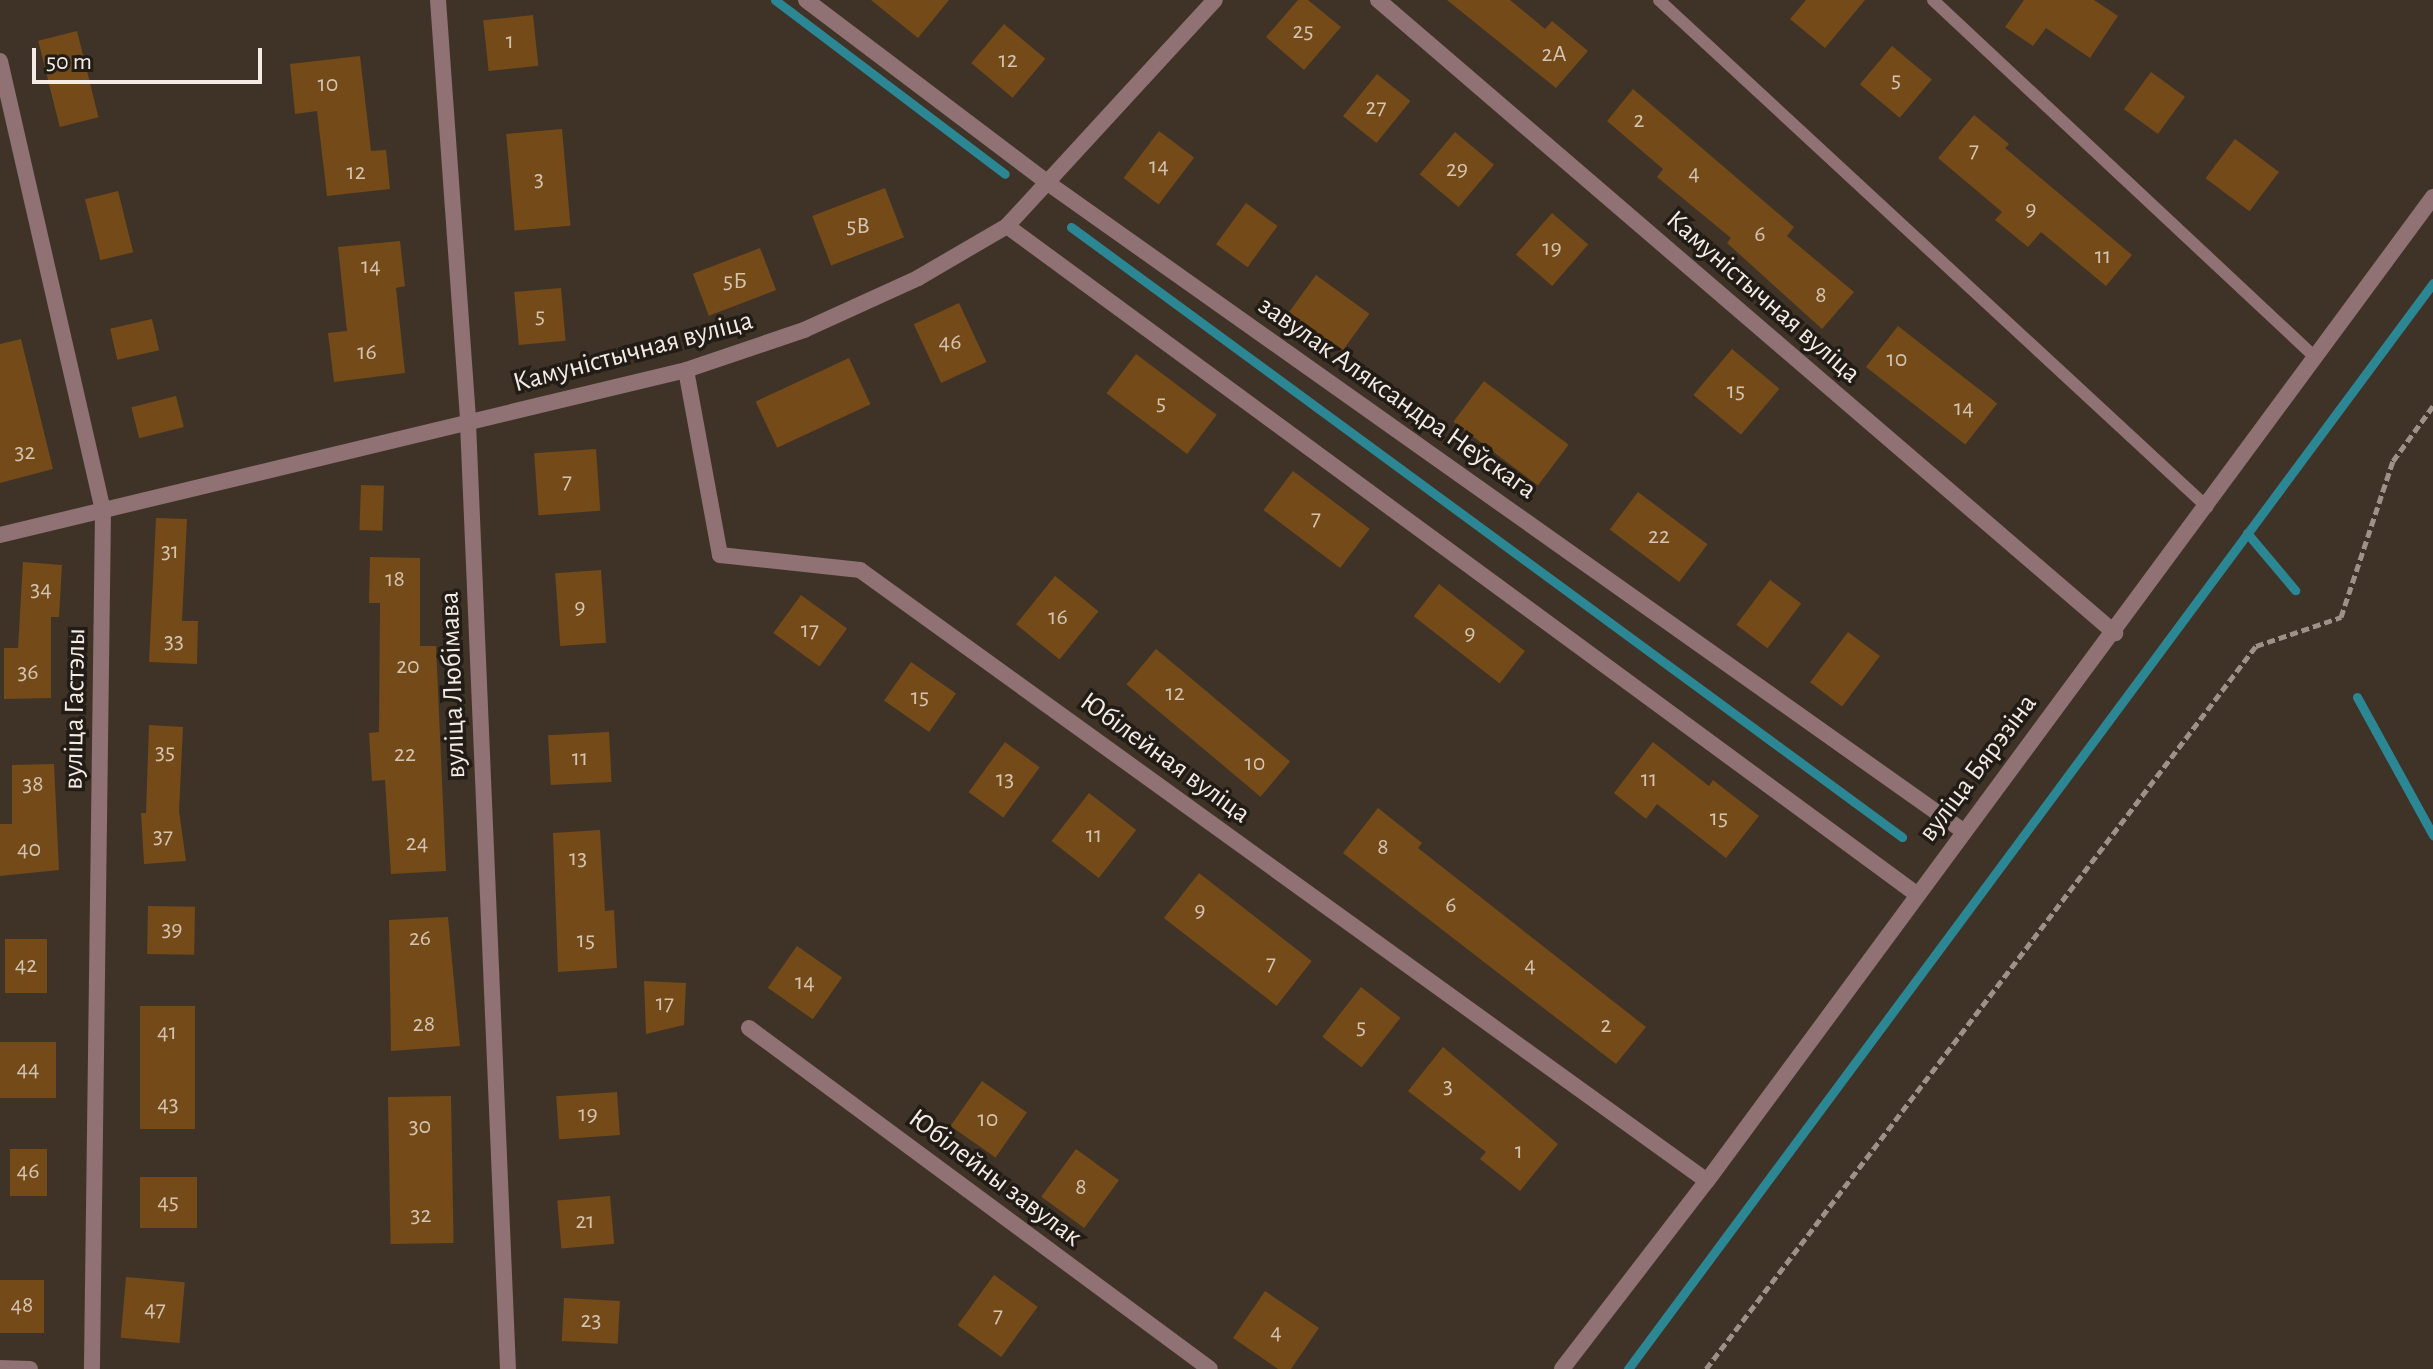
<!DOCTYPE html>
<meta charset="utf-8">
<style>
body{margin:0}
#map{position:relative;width:2433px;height:1369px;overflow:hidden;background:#3f3327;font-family:"Alegreya Sans",sans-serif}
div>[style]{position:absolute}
.stream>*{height:9px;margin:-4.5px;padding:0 4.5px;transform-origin:4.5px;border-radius:4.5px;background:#2c8795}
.building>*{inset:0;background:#744a18;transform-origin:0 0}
.path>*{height:5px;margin-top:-2.5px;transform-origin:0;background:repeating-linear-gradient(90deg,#9c9289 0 8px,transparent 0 12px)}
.lane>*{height:12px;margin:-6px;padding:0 6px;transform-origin:6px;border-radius:6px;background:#907174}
.street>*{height:16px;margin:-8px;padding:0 8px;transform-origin:8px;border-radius:8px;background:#907174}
span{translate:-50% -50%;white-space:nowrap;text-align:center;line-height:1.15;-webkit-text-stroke:7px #221c16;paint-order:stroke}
.number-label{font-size:24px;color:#d3c3b1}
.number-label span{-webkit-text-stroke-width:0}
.street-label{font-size:28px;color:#f3ebe4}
.scale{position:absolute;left:32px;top:48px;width:230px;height:36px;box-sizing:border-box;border:4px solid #f3ebe4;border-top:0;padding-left:10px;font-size:24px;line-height:28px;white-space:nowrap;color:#f3ebe4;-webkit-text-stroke:6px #221c16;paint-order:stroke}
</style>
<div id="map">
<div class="stream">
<i style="left:775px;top:0;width:288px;rotate:37.1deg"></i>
<i style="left:1071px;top:227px;width:1031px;rotate:36.28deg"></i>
<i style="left:2247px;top:533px;width:75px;rotate:49.9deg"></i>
<i style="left:2357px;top:697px;width:158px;rotate:61.2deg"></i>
<i style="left:1628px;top:1369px;width:1352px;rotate:-53.45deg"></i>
</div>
<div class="building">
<i style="clip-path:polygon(871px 0,949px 0,918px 38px)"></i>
<i style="clip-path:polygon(1298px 0,1308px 0,1341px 27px,1304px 70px,1266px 37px)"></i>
<i style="clip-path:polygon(1447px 0,1510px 0,1545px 29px,1552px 21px,1588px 51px,1556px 88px)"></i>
<i style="clip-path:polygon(1806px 0,1865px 0,1825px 48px,1790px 19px)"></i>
<i style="clip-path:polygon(2024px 0,2094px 0,2118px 16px,2090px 58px,2046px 28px,2033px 46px,2005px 27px)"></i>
<i style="left:533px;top:15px;width:51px;height:50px;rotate:84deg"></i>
<i style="left:1004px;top:24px;width:54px;height:51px;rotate:40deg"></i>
<i style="left:77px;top:31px;width:89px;height:40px;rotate:76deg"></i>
<i style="left:1892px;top:46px;width:52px;height:50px;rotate:40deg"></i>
<i style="clip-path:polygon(360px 56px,371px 151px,386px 150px,390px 189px,327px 196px,317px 111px,295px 114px,290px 64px)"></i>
<i style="left:2151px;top:72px;width:42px;height:46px;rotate:36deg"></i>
<i style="left:1377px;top:74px;width:43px;height:54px;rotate:39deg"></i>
<i style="clip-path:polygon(1633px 89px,1794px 227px,1787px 236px,1854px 292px,1822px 329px,1727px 243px,1731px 238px,1657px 177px,1663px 169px,1607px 121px)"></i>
<i style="clip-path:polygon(1974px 115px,2009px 144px,2005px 148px,2132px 255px,2106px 286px,2041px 232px,2028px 247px,1995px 220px,2002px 212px,1938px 158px)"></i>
<i style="left:562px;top:129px;width:97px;height:56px;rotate:85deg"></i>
<i style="left:1159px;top:131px;width:44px;height:59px;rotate:37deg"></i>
<i style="left:1455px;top:132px;width:51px;height:55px;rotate:40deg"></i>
<i style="left:2235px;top:139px;width:55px;height:49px;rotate:37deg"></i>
<i style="left:885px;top:188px;width:53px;height:78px;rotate:69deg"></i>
<i style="left:118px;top:191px;width:63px;height:34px;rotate:76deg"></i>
<i style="left:1246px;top:203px;width:39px;height:51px;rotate:36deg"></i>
<i style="left:1552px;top:213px;width:48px;height:55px;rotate:41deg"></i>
<i style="clip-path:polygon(400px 241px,405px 286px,396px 288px,405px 373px,334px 382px,328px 333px,347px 331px,338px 247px)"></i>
<i style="left:760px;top:248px;width:45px;height:72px;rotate:69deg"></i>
<i style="left:1316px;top:275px;width:66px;height:46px;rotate:36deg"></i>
<i style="left:561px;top:288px;width:53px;height:47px;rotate:85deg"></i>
<i style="left:959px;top:303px;width:65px;height:50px;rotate:65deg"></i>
<i style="left:152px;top:319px;width:32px;height:43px;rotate:77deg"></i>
<i style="left:1898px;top:326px;width:126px;height:52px;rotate:38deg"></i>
<i style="clip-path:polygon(21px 339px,53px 469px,0 483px,0 344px)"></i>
<i style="left:1732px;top:349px;width:62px;height:60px;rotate:40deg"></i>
<i style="left:1136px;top:354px;width:101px;height:49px;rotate:37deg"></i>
<i style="left:849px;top:358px;width:51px;height:103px;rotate:65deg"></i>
<i style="left:1484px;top:381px;width:106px;height:51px;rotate:37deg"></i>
<i style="left:176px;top:396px;width:32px;height:46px;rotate:76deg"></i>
<i style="left:596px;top:449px;width:62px;height:62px;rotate:86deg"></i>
<i style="left:1293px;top:471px;width:96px;height:49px;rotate:37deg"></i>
<i style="left:361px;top:485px;width:23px;height:45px;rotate:2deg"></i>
<i style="left:1638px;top:492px;width:87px;height:47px;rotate:37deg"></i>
<i style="clip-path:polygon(156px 518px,187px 519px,182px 621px,198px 621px,197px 664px,149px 662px)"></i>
<i style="clip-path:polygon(370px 557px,420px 558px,420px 646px,436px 646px,446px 871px,391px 874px,385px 780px,372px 781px,369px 733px,379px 732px,380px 603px,369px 603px)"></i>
<i style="clip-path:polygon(23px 562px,62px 565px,59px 617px,51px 617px,51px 698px,4px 699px,4px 648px,18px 648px)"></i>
<i style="left:601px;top:570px;width:73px;height:46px;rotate:86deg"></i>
<i style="left:1055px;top:576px;width:56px;height:62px;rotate:39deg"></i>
<i style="left:1770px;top:580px;width:39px;height:56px;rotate:37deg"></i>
<i style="left:1439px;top:584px;width:109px;height:41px;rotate:38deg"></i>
<i style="left:801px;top:595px;width:57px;height:47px;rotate:36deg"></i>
<i style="left:1848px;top:632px;width:40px;height:63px;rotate:37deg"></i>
<i style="left:1156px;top:649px;width:175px;height:46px;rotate:40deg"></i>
<i style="left:911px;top:662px;width:55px;height:47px;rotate:35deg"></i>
<i style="clip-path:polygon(149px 725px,183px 727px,179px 811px,186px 861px,144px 864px,141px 813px,146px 813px)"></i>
<i style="left:609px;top:732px;width:50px;height:61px;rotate:87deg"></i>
<i style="left:1005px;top:742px;width:43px;height:62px;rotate:36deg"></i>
<i style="clip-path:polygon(1653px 742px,1709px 786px,1713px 780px,1759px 816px,1726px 858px,1657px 804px,1646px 819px,1614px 793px)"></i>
<i style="clip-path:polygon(54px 764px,59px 870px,0 876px,0 824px,12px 824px,12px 765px)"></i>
<i style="left:1089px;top:793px;width:60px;height:61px;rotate:38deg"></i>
<i style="clip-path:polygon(1378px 808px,1422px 843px,1418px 848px,1646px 1027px,1616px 1064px,1343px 853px)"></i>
<i style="clip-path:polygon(600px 830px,605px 911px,614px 910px,617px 968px,558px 972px,553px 833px)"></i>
<i style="left:1199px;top:873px;width:143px;height:57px;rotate:38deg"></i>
<i style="left:148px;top:906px;width:47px;height:48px;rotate:1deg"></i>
<i style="clip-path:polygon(448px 917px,460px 1046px,391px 1051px,389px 920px)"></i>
<i style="left:5px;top:939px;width:42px;height:54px"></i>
<i style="left:797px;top:946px;width:55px;height:51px;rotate:35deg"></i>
<i style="clip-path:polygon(644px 981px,686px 983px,684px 1025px,646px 1034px)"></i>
<i style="left:1361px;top:987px;width:50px;height:63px;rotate:38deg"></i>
<i style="left:140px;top:1006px;width:55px;height:123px"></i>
<i style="left:0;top:1042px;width:56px;height:56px"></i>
<i style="clip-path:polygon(1443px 1047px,1558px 1144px,1520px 1191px,1480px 1159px,1486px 1152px,1408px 1091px)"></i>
<i style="left:982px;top:1081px;width:55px;height:55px;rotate:35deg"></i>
<i style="left:617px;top:1092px;width:43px;height:61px;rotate:86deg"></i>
<i style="left:451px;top:1096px;width:147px;height:63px;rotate:89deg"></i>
<i style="left:10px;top:1149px;width:37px;height:47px"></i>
<i style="left:1076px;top:1149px;width:53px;height:59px;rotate:36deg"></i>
<i style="left:197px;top:1177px;width:51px;height:57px;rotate:90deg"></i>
<i style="left:610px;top:1196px;width:48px;height:53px;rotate:85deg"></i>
<i style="left:994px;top:1275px;width:54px;height:62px;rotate:36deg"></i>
<i style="left:126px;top:1277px;width:59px;height:61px;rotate:5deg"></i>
<i style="left:0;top:1280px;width:44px;height:53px"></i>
<i style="clip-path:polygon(1265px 1291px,1319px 1328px,1291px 1369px,1278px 1369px,1233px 1338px)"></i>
<i style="left:564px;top:1298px;width:56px;height:43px;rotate:3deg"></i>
</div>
<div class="path">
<i style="left:1706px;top:1369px;width:908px;rotate:-52.74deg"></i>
<i style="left:2256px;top:646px;width:90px;rotate:-18.8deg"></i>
<i style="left:2341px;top:617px;width:164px;rotate:-71.6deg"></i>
<i style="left:2393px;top:461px;width:68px;rotate:-54deg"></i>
</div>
<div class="lane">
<i style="left:1659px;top:0;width:747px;rotate:42.77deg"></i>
<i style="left:1933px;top:0;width:524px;rotate:43.07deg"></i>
</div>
<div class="street">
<i style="left:438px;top:0;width:424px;rotate:85.9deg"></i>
<i style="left:468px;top:423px;width:947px;rotate:87.58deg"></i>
<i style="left:806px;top:0;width:300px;rotate:37.1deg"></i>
<i style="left:1045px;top:181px;width:1125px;rotate:35.3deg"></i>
<i style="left:1378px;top:0;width:972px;rotate:40.66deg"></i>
<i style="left:0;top:61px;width:463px;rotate:77.1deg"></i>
<i style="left:103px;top:512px;width:857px;rotate:90.74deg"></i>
<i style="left:1007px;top:226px;width:1127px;rotate:36.3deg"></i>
<i style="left:686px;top:370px;width:188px;rotate:79.6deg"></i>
<i style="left:720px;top:555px;width:141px;rotate:6.1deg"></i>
<i style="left:860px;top:570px;width:1044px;rotate:35.81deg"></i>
<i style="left:0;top:535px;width:706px;rotate:-13.52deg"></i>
<i style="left:686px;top:370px;width:125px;rotate:-18.7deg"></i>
<i style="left:804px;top:330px;width:125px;rotate:-24.5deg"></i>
<i style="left:918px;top:278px;width:103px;rotate:-30.3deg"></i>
<i style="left:1007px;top:226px;width:307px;rotate:-47.4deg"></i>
<i style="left:749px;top:1028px;width:573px;rotate:36.49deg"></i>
<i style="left:0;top:1368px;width:30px;rotate:2deg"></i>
<i style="left:1562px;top:1369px;width:237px;rotate:-52.4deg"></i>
<i style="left:1707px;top:1181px;width:1223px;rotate:-53.58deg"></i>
</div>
<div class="number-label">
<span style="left:1303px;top:32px">25</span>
<span style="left:510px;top:42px">1</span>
<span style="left:1554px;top:55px">2А</span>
<span style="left:1008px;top:61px">12</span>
<span style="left:1896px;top:81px">5</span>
<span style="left:328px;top:85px">10</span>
<span style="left:1376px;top:108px">27</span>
<span style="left:1639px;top:121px">2</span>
<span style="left:1974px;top:151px">7</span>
<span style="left:1159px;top:167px">14</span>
<span style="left:1457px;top:170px">29</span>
<span style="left:356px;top:173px">12</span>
<span style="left:1694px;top:174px">4</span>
<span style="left:539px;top:180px">3</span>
<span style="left:2031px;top:210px">9</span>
<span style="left:858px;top:227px">5В</span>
<span style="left:1760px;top:235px">6</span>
<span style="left:1552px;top:249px">19</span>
<span style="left:2103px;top:257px">11</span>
<span style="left:371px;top:267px">14</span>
<span style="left:735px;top:282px">5Б</span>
<span style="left:1821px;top:296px">8</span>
<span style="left:540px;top:317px">5</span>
<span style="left:950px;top:343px">46</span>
<span style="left:367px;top:353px">16</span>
<span style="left:1897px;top:360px">10</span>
<span style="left:1736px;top:392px">15</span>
<span style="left:1161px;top:404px">5</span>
<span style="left:1964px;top:409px">14</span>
<span style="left:25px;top:453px">32</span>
<span style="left:567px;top:482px">7</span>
<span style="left:1316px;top:519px">7</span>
<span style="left:1659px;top:537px">22</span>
<span style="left:170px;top:552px">31</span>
<span style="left:395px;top:580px">18</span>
<span style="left:41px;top:590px">34</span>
<span style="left:580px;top:608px">9</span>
<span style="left:1058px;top:618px">16</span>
<span style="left:810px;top:631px">17</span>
<span style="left:1470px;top:634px">9</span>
<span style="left:174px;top:642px">33</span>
<span style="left:408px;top:667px">20</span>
<span style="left:28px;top:673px">36</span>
<span style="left:1175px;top:694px">12</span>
<span style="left:920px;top:698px">15</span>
<span style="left:165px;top:753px">35</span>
<span style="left:405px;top:755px">22</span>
<span style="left:580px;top:759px">11</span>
<span style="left:1255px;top:764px">10</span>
<span style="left:1005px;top:780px">13</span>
<span style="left:1649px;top:780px">11</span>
<span style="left:33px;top:785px">38</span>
<span style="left:1719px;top:819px">15</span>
<span style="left:1094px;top:836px">11</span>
<span style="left:163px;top:837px">37</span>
<span style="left:417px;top:844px">24</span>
<span style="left:1383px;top:848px">8</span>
<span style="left:29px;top:850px">40</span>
<span style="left:578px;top:859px">13</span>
<span style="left:1451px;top:906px">6</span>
<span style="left:1200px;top:911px">9</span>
<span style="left:172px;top:930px">39</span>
<span style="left:420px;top:939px">26</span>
<span style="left:586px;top:941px">15</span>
<span style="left:1271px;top:964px">7</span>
<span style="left:26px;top:966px">42</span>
<span style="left:1530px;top:966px">4</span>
<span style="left:805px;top:983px">14</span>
<span style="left:665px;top:1004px">17</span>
<span style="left:424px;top:1025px">28</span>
<span style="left:1606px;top:1026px">2</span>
<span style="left:1361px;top:1028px">5</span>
<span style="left:167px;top:1033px">41</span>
<span style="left:28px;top:1070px">44</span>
<span style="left:1448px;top:1087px">3</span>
<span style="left:168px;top:1105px">43</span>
<span style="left:588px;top:1115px">19</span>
<span style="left:988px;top:1120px">10</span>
<span style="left:420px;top:1127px">30</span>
<span style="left:1519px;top:1152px">1</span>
<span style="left:28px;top:1172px">46</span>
<span style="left:1081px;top:1188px">8</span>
<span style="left:168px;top:1203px">45</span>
<span style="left:421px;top:1216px">32</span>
<span style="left:585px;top:1222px">21</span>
<span style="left:22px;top:1306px">48</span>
<span style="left:155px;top:1310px">47</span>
<span style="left:998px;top:1316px">7</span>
<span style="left:591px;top:1321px">23</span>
<span style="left:1276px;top:1333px">4</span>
</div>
<div class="street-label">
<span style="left:1763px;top:297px;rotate:41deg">Камуністычная вуліца</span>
<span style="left:633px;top:352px;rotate:-15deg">Камуністычная вуліца</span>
<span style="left:1397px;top:398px;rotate:35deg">завулак Аляксандра Неўскага</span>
<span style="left:453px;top:685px;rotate:-92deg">вуліца Любімава</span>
<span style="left:75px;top:709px;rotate:-89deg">вуліца Гастэлы</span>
<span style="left:1165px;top:758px;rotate:36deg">Юбілейная вуліца</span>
<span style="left:1978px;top:768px;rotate:-53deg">вуліца Бярэзіна</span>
<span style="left:995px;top:1178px;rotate:37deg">Юбілейны завулак</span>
</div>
<div class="scale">50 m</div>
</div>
